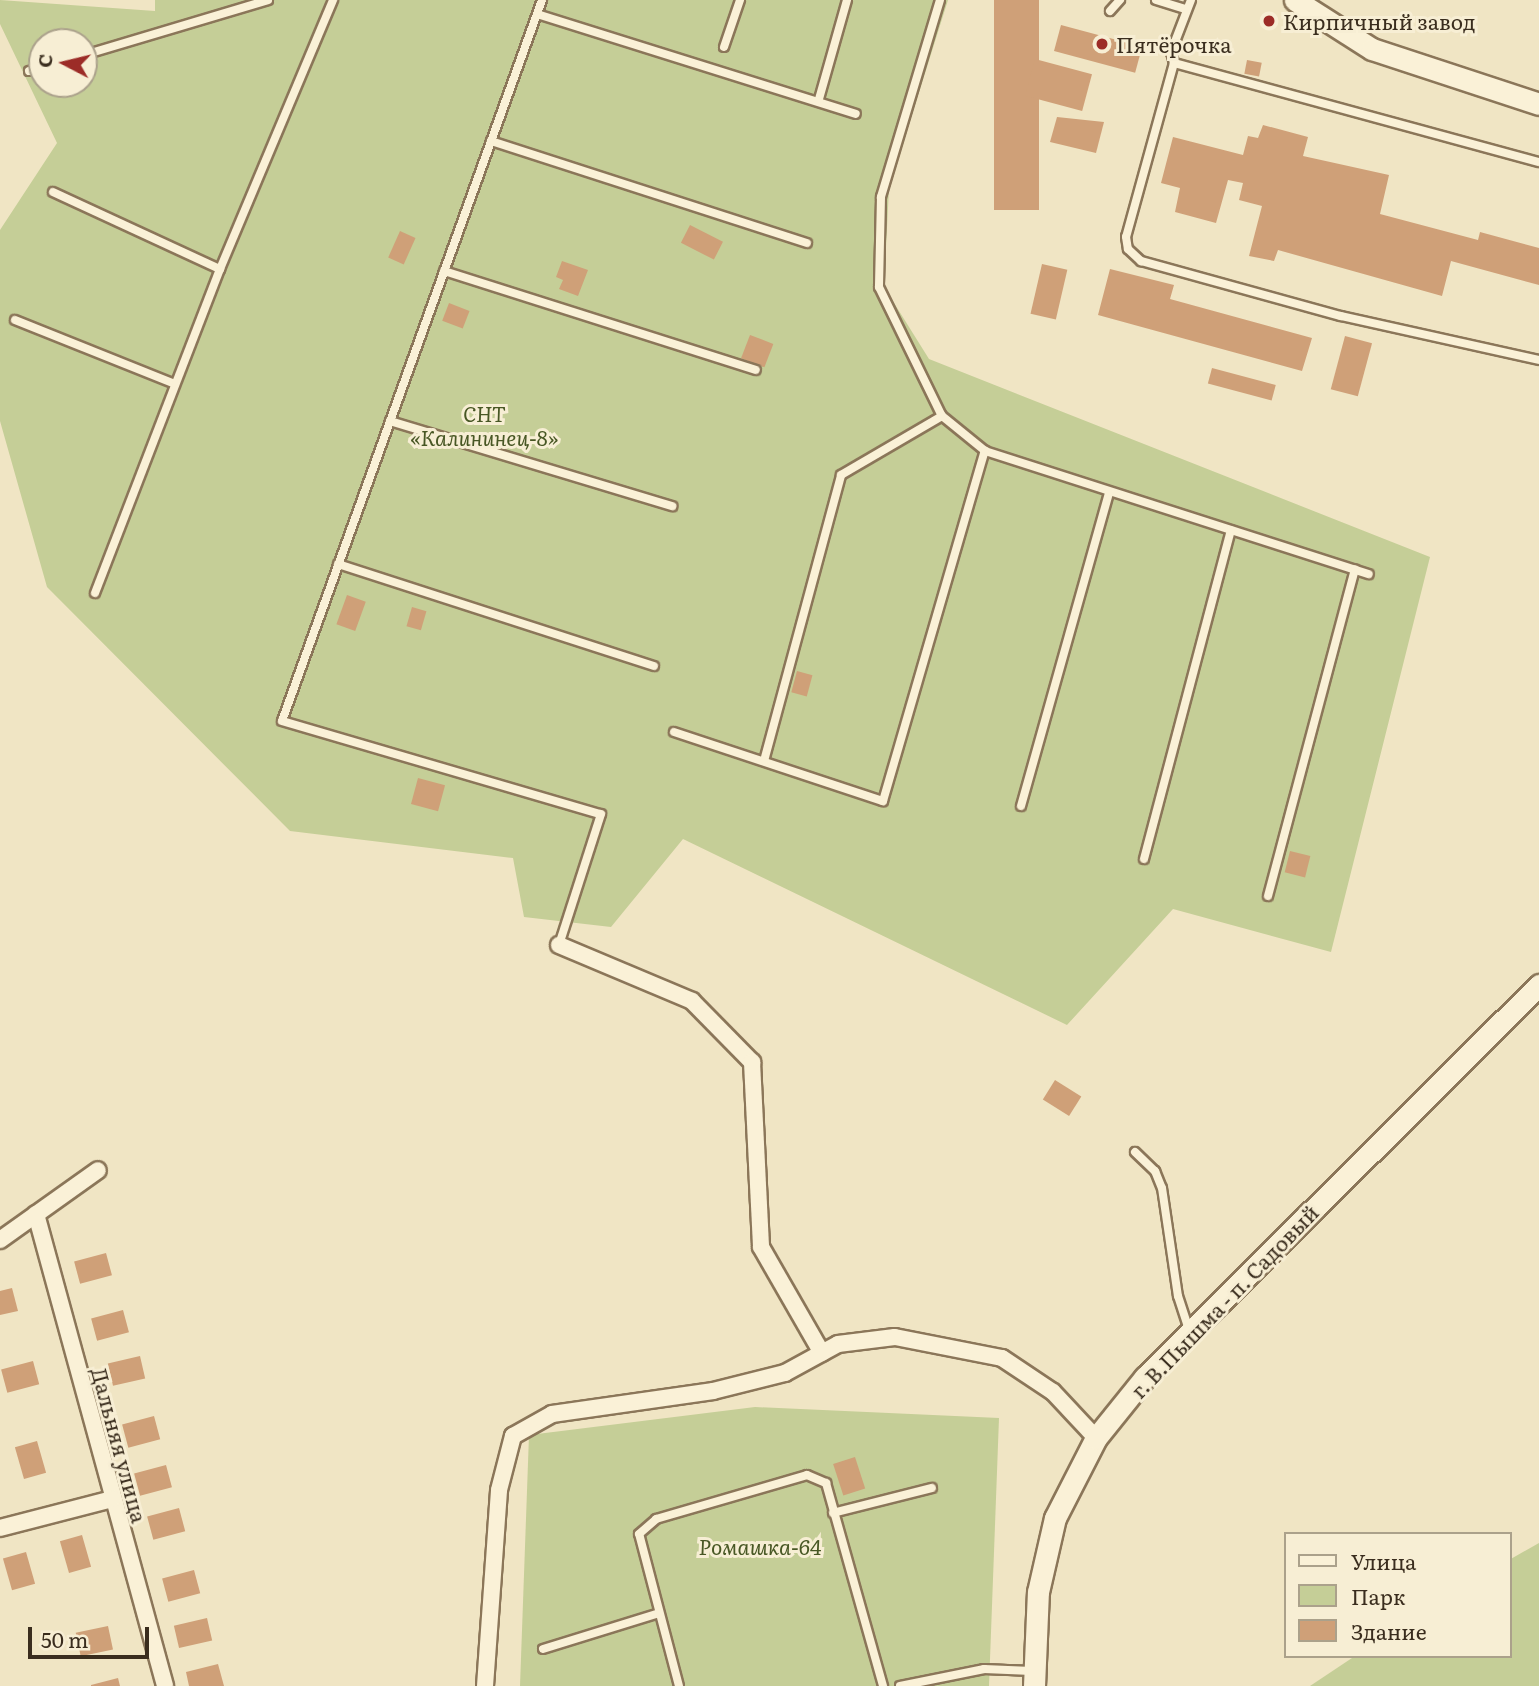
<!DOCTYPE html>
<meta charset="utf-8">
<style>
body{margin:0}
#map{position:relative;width:1539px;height:1686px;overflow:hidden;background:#f0e5c4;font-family:Literata,serif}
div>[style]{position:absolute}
.green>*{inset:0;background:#c5ce97}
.building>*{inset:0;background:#cfa078;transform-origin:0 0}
.roads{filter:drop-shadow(2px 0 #8b7659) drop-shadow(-2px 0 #8b7659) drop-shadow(0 2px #8b7659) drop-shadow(0 -2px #8b7659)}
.lane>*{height:8px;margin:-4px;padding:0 4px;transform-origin:4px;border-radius:4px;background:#faf1d7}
.street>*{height:16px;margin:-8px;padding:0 8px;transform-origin:8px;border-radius:8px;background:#faf1d7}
.secondary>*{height:21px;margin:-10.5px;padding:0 10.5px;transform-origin:10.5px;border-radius:10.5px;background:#faf1d7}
.dots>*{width:19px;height:19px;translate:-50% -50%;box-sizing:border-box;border:4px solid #f7eed4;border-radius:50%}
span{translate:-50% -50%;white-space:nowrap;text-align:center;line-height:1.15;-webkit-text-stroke:6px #f7eed4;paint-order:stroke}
.poi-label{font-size:21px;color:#3a2d1e}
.left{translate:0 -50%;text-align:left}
.park-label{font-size:21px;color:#485724;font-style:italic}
.street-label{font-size:21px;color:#3a2d1e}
.legend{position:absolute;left:1284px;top:1532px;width:228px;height:126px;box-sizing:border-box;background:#f7eed4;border:2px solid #aba18b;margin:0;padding:9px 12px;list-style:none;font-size:21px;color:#3a2d1e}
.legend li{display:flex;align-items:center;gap:14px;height:35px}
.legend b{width:35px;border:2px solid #aba18b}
.north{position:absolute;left:28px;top:28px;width:70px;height:70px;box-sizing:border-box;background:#f7eed4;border:2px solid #aba18b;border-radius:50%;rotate:277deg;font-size:19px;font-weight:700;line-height:28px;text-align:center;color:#3a2d1e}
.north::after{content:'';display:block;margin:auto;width:24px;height:32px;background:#9c2c27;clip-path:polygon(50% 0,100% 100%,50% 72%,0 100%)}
.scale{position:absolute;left:28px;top:1627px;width:121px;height:32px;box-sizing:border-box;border:4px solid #3a2d1e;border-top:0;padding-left:9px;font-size:21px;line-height:24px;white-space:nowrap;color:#3a2d1e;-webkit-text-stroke:5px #f7eed4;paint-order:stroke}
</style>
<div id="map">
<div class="green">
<i style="clip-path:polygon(evenodd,0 0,155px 11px,155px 0,948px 0,889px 188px,884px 287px,929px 359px,1430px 557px,1331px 952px,1173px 909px,1067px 1025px,683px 839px,611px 927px,524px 917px,513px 858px,290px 831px,47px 587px,0 421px,0 230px,57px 143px,0 24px,0 0,42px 42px,84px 42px,84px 84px,42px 84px,42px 42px)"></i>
<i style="clip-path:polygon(755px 1407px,999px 1418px,989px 1686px,520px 1686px,529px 1435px)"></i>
<i style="clip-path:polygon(1539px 1543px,1539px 1686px,1310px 1686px,1355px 1656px,1509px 1656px,1509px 1560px)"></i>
</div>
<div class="building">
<i style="left:994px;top:0;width:45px;height:210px"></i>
<i style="left:1061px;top:25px;width:84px;height:27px;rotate:15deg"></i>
<i style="left:1035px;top:59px;width:59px;height:38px;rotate:15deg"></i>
<i style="left:1247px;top:60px;width:15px;height:14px;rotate:11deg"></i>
<i style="clip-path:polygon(1057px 117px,1104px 122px,1096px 153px,1050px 142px)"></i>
<i style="clip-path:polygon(1263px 125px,1308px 137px,1303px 156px,1389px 175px,1380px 214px,1478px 240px,1480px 232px,1539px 248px,1539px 285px,1451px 261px,1442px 296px,1278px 250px,1274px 261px,1249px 256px,1262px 206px,1239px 200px,1243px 183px,1228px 180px,1216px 223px,1175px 212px,1180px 188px,1161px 183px,1173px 137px,1243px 155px,1248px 136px,1258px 138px)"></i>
<i style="left:690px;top:225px;width:37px;height:20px;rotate:27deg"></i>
<i style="left:400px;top:231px;width:17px;height:29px;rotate:24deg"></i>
<i style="clip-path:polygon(562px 261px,588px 270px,578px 296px,559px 289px,563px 280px,556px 277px)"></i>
<i style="left:1042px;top:264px;width:26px;height:51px;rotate:13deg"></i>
<i style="clip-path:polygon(1110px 269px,1174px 285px,1170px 299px,1312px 338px,1302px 371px,1098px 315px)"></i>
<i style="left:449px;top:303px;width:22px;height:19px;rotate:21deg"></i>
<i style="left:750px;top:335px;width:25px;height:25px;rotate:21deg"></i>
<i style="left:1345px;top:336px;width:28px;height:55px;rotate:15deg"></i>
<i style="left:1212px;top:368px;width:66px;height:16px;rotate:15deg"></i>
<i style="left:347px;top:595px;width:20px;height:31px;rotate:20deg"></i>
<i style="left:412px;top:607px;width:15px;height:20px;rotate:16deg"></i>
<i style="left:797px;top:671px;width:16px;height:22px;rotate:15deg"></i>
<i style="left:418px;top:778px;width:28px;height:27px;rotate:15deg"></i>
<i style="left:1290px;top:851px;width:21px;height:22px;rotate:14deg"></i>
<i style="left:1055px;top:1080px;width:31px;height:23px;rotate:32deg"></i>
<i style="left:106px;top:1253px;width:23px;height:33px;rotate:75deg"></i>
<i style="clip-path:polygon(12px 1288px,18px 1311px,0 1315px,0 1291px)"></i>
<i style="left:123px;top:1310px;width:23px;height:33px;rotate:75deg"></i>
<i style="left:140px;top:1356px;width:23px;height:33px;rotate:77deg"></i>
<i style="left:33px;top:1361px;width:24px;height:33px;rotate:75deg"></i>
<i style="left:154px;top:1416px;width:24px;height:33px;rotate:75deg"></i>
<i style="left:37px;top:1441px;width:33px;height:23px;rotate:74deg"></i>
<i style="left:855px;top:1457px;width:33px;height:23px;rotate:72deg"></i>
<i style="left:166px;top:1465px;width:23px;height:33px;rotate:75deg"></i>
<i style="left:179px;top:1508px;width:24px;height:33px;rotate:75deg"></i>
<i style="left:82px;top:1535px;width:33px;height:23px;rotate:74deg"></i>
<i style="left:26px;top:1552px;width:33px;height:24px;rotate:74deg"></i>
<i style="left:194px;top:1570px;width:24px;height:33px;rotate:75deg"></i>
<i style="left:207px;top:1618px;width:23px;height:34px;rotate:77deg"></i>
<i style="left:108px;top:1626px;width:24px;height:33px;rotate:78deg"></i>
<i style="clip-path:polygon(218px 1664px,224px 1686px,189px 1686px,186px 1672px)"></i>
<i style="clip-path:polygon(118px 1678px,120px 1686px,91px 1686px,91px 1685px)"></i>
</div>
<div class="roads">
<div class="lane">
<i style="left:542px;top:0;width:766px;rotate:109.83deg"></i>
<i style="left:282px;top:721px;width:332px;rotate:16.3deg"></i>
<i style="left:601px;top:814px;width:138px;rotate:107.8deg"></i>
<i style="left:940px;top:0;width:206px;rotate:106.7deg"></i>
<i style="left:881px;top:197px;width:90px;rotate:91.3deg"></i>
<i style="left:879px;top:287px;width:144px;rotate:64deg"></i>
<i style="left:942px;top:416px;width:55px;rotate:39.1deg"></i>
<i style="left:985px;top:451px;width:403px;rotate:17.8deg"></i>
<i style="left:1156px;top:0;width:31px;rotate:17deg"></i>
<i style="left:1191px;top:0;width:56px;rotate:111deg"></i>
<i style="left:1171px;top:52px;width:11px;rotate:75deg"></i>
<i style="left:1174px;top:63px;width:180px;rotate:105.4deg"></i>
<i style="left:1126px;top:237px;width:12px;rotate:81deg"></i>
<i style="left:1128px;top:249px;width:18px;rotate:43deg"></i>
<i style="left:1141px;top:261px;width:207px;rotate:15.4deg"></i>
<i style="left:1341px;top:316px;width:203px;rotate:12.5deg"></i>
<i style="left:1110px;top:11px;width:15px;rotate:-48deg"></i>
<i style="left:537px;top:14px;width:334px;rotate:17.4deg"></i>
<i style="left:724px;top:47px;width:50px;rotate:-71.2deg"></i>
<i style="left:84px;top:55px;width:192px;rotate:-16.6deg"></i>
<i style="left:1174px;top:63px;width:378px;rotate:15.2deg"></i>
<i style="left:29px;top:71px;width:13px;rotate:-13deg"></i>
<i style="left:819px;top:99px;width:103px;rotate:-74.2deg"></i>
<i style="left:491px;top:141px;width:332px;rotate:17.9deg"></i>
<i style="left:53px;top:192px;width:184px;rotate:24.8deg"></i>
<i style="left:444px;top:271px;width:327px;rotate:17.6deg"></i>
<i style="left:15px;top:320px;width:172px;rotate:21.8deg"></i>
<i style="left:390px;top:421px;width:295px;rotate:16.8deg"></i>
<i style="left:338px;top:564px;width:332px;rotate:17.9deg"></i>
<i style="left:95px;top:593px;width:347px;rotate:-68.9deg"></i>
<i style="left:220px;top:269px;width:292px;rotate:-67.2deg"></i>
<i style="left:674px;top:732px;width:220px;rotate:18.3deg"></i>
<i style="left:883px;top:801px;width:365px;rotate:-73.8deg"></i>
<i style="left:764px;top:761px;width:296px;rotate:-74.9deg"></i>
<i style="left:841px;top:475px;width:117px;rotate:-30.3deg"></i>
<i style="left:1021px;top:806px;width:326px;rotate:-74.3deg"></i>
<i style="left:1144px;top:859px;width:340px;rotate:-75.2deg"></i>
<i style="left:1268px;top:896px;width:338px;rotate:-75.1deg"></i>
<i style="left:1135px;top:1152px;width:28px;rotate:44deg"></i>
<i style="left:1155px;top:1171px;width:18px;rotate:68deg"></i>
<i style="left:1162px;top:1188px;width:109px;rotate:81.6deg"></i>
<i style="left:1178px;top:1296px;width:35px;rotate:72deg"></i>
<i style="left:833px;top:1513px;width:102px;rotate:-14.2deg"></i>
<i style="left:543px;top:1649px;width:121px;rotate:-17.2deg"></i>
<i style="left:679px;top:1686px;width:157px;rotate:-104.7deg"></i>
<i style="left:639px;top:1534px;width:23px;rotate:-41deg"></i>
<i style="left:656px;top:1519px;width:157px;rotate:-16.2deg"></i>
<i style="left:807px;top:1475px;width:21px;rotate:23deg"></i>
<i style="left:826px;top:1483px;width:211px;rotate:74.3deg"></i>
<i style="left:900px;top:1686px;width:86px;rotate:-11.4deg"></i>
<i style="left:984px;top:1669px;width:48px;rotate:2.4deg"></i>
</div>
<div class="street">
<i style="left:559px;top:945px;width:144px;rotate:22.8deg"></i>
<i style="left:692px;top:1001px;width:86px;rotate:45.5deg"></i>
<i style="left:752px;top:1062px;width:185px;rotate:87.2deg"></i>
<i style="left:761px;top:1247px;width:122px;rotate:60.1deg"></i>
<i style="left:36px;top:1214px;width:489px;rotate:74.7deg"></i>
<i style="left:0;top:1240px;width:120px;rotate:-35.5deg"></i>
<i style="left:0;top:1528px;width:116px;rotate:-14.5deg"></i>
<i style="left:485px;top:1686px;width:196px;rotate:-85.9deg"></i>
<i style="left:499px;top:1490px;width:56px;rotate:-75.5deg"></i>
<i style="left:513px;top:1436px;width:45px;rotate:-29.4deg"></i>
<i style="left:552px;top:1414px;width:163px;rotate:-8.1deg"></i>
<i style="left:713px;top:1391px;width:74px;rotate:-14deg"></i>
<i style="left:785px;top:1373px;width:60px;rotate:-28.7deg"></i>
<i style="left:838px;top:1344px;width:57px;rotate:-7deg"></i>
<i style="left:895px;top:1337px;width:109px;rotate:11.1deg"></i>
<i style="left:1002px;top:1358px;width:61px;rotate:33.7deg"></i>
<i style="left:1053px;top:1392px;width:63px;rotate:46.9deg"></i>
</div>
<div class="secondary">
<i style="left:1295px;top:0;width:91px;rotate:32.5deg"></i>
<i style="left:1372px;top:49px;width:176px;rotate:18.2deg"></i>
<i style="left:1034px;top:1686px;width:94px;rotate:-87.6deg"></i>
<i style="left:1038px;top:1592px;width:76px;rotate:-77.1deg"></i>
<i style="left:1055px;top:1518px;width:90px;rotate:-62.9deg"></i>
<i style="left:1096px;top:1438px;width:78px;rotate:-51.2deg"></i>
<i style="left:1145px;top:1377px;width:556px;rotate:-44.85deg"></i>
</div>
</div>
<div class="dots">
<i style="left:1269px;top:21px;background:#9c2c27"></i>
<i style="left:1102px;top:44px;background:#9c2c27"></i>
</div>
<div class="poi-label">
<span class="left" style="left:1283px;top:21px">Кирпичный завод</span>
<span class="left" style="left:1116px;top:44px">Пятёрочка</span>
</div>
<div class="park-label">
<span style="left:484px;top:425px">СНТ<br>«Калининец-8»</span>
<span style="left:760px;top:1546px">Ромашка-64</span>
</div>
<div class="street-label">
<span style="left:1224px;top:1301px;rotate:-46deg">г. В.Пышма - п. Садовый</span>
<span style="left:120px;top:1445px;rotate:75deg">Дальняя улица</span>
</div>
<ul class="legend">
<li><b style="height:9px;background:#faf1d7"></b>Улица</li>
<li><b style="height:19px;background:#c5ce97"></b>Парк</li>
<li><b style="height:19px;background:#cfa078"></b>Здание</li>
</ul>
<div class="north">С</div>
<div class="scale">50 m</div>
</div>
